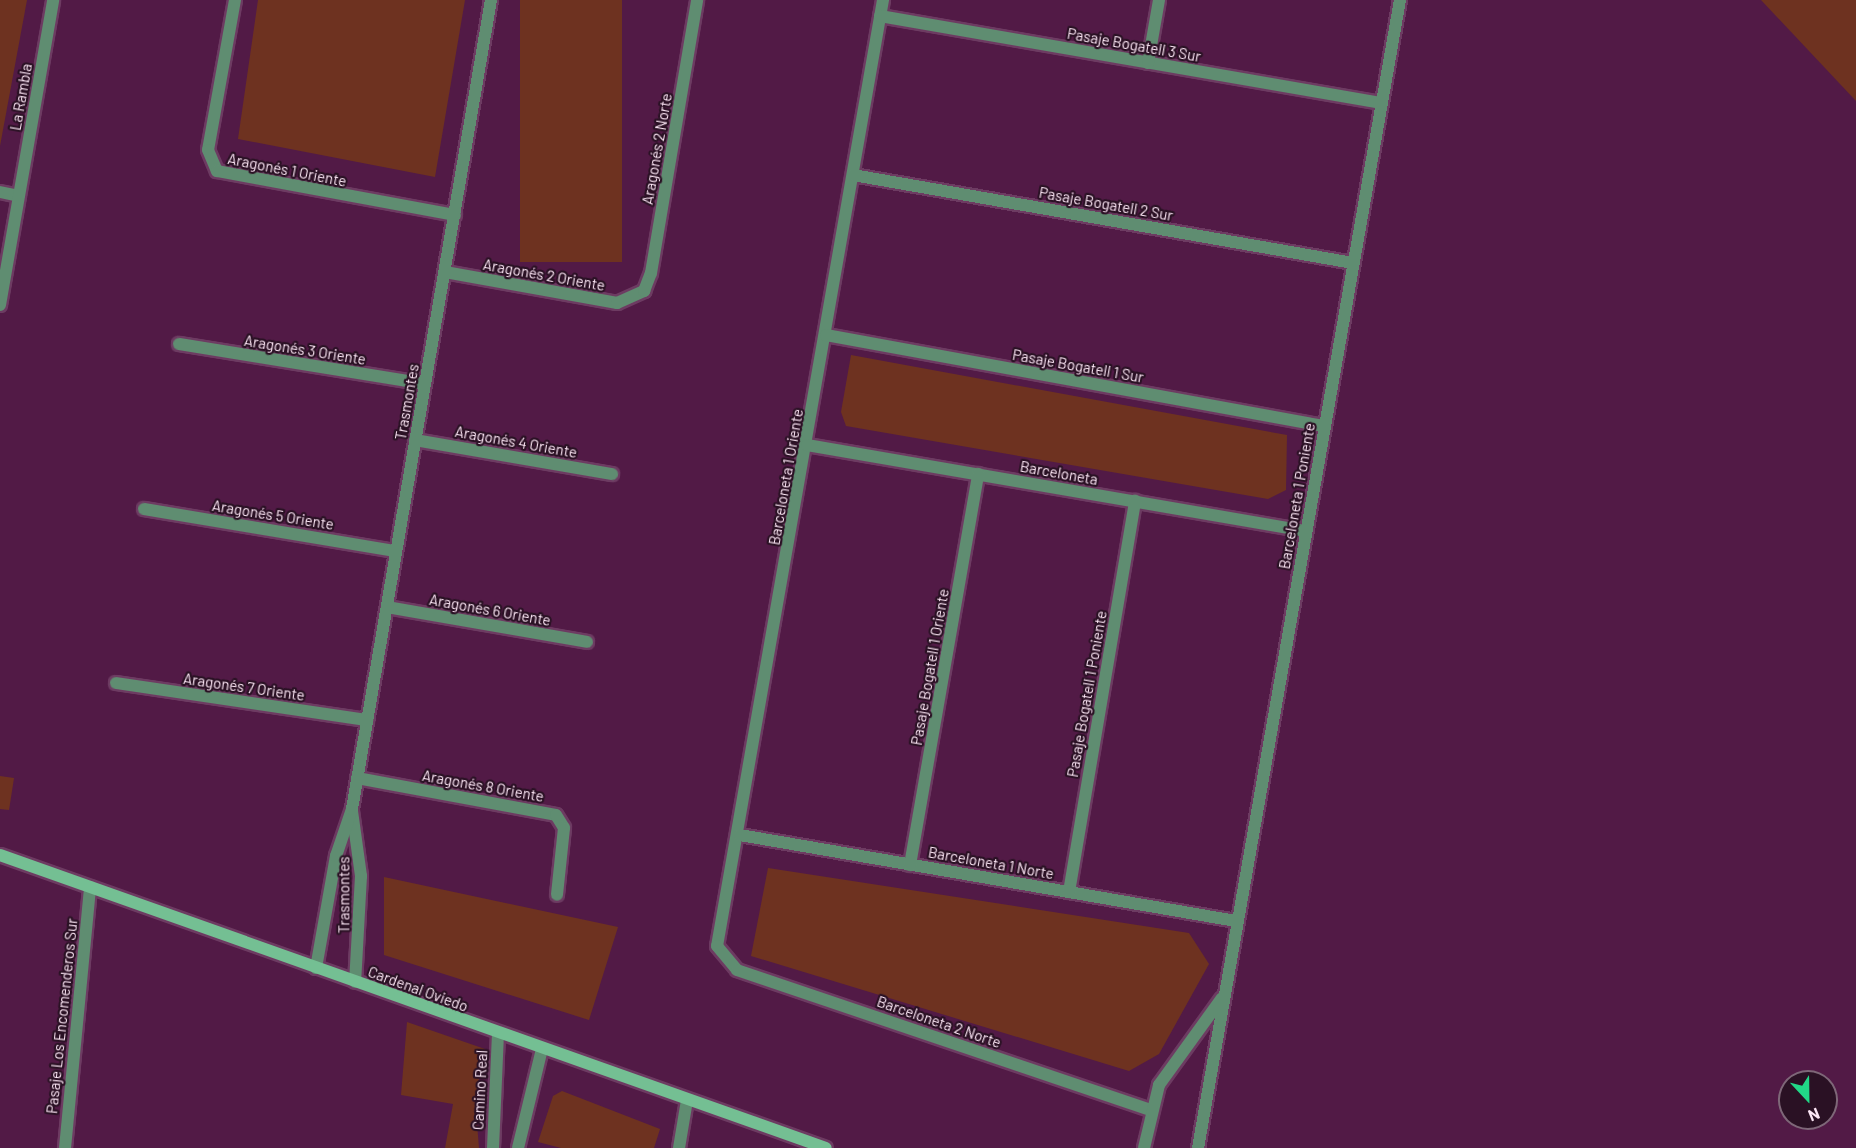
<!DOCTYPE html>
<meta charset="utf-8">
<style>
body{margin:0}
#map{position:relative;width:1856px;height:1148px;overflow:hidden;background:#521a46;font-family:Barlow,sans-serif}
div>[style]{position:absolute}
.green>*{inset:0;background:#6e3220;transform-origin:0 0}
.roads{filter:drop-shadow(2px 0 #6d3b62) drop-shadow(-2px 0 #6d3b62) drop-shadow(0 2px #6d3b62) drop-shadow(0 -2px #6d3b62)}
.street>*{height:12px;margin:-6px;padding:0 6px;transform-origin:6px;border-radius:6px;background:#5f8d71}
.secondary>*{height:12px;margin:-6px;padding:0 6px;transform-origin:6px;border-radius:6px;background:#74bf93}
span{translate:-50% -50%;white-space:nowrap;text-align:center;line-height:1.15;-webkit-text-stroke:4.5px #2a1124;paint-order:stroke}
.street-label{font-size:15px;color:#fde7f6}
.north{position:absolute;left:1778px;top:1070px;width:60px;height:60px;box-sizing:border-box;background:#2a1124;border:2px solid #7e6778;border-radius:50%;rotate:158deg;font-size:16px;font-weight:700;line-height:24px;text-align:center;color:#fde7f6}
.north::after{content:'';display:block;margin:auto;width:21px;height:27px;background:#21d887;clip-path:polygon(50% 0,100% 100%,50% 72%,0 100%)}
</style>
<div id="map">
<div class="green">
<i style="clip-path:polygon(0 0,27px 0,0 146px)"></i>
<i style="clip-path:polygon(258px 0,465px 0,435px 177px,238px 139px)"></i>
<i style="left:520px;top:0;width:102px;height:262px"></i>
<i style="clip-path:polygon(1761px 0,1856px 0,1856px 101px)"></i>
<i style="clip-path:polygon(851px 355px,1287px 435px,1286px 490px,1268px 499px,846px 426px,841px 412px)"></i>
<i style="clip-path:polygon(0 776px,14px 778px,9px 810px,0 809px)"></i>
<i style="clip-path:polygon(768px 868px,1189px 933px,1209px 964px,1159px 1054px,1129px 1071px,751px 956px)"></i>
<i style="clip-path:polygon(384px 877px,618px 927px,589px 1020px,384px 955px)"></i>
<i style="clip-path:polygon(407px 1022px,485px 1049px,475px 1099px,479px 1148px,445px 1148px,453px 1104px,401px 1095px)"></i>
<i style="clip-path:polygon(562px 1091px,660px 1129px,654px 1148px,561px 1148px,538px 1142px,553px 1096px)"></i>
</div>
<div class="roads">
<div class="street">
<i style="left:235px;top:0;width:152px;rotate:100.2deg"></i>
<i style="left:208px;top:150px;width:23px;rotate:67deg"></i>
<i style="left:217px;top:171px;width:242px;rotate:10.5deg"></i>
<i style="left:883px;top:0;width:960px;rotate:99.95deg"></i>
<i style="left:717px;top:946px;width:31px;rotate:50deg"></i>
<i style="left:737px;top:970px;width:436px;rotate:18.7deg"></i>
<i style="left:880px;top:16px;width:508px;rotate:9.85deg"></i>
<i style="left:1148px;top:63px;width:64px;rotate:-80.1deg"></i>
<i style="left:853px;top:175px;width:508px;rotate:9.98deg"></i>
<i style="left:0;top:192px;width:19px;rotate:12deg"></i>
<i style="left:445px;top:272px;width:175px;rotate:10.2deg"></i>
<i style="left:617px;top:303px;width:30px;rotate:-24deg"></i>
<i style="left:644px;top:291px;width:19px;rotate:-69deg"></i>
<i style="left:651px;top:273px;width:277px;rotate:-80.4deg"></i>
<i style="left:0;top:305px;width:310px;rotate:-80.1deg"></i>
<i style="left:826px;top:335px;width:506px;rotate:10.36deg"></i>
<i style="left:179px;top:344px;width:249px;rotate:9.2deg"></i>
<i style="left:415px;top:440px;width:200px;rotate:9.8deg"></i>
<i style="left:807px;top:445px;width:505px;rotate:9.8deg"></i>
<i style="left:144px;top:509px;width:255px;rotate:9.5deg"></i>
<i style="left:387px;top:607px;width:203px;rotate:9.9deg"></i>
<i style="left:116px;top:683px;width:254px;rotate:8.4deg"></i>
<i style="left:357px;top:778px;width:202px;rotate:10.5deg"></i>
<i style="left:556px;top:815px;width:15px;rotate:58deg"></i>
<i style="left:564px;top:828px;width:67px;rotate:96deg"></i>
<i style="left:352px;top:811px;width:66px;rotate:82.1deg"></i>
<i style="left:361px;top:876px;width:106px;rotate:93.2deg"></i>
<i style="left:740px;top:835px;width:503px;rotate:9.84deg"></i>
<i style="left:910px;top:865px;width:397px;rotate:-80.1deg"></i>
<i style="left:1069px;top:892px;width:397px;rotate:-80.4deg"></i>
<i style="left:316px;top:968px;width:114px;rotate:-79.9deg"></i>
<i style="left:336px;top:856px;width:50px;rotate:-71.2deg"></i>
<i style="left:352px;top:809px;width:821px;rotate:-80.25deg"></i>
<i style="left:65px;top:1148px;width:262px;rotate:-84.5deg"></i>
<i style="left:493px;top:1148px;width:115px;rotate:-87.5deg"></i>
<i style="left:518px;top:1148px;width:102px;rotate:-76.4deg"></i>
<i style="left:679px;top:1148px;width:49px;rotate:-80.5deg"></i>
<i style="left:1144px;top:1148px;width:65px;rotate:-76.6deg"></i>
<i style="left:1159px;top:1085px;width:107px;rotate:-54.1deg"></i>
<i style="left:1198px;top:1148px;width:1166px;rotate:-80.02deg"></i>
</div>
<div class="secondary">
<i style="left:0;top:855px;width:876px;rotate:19.53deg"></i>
</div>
</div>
<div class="street-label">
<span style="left:1134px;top:45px;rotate:10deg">Pasaje Bogatell 3 Sur</span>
<span style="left:21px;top:97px;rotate:-80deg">La Rambla</span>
<span style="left:657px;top:149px;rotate:-80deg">Aragonés 2 Norte</span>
<span style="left:287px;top:170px;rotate:11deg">Aragonés 1 Oriente</span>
<span style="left:1106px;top:204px;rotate:10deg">Pasaje Bogatell 2 Sur</span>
<span style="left:544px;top:275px;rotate:10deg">Aragonés 2 Oriente</span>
<span style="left:305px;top:350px;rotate:9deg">Aragonés 3 Oriente</span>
<span style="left:1078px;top:366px;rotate:10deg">Pasaje Bogatell 1 Sur</span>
<span style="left:407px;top:402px;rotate:-80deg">Trasmontes</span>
<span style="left:516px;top:442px;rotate:10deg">Aragonés 4 Oriente</span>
<span style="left:1059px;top:473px;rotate:10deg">Barceloneta</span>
<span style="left:786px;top:477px;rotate:-80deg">Barceloneta 1 Oriente</span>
<span style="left:1297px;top:496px;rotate:-80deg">Barceloneta 1 Poniente</span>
<span style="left:273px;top:515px;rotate:9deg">Aragonés 5 Oriente</span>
<span style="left:490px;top:610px;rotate:10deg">Aragonés 6 Oriente</span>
<span style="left:930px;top:667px;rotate:-80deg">Pasaje Bogatell 1 Oriente</span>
<span style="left:244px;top:687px;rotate:8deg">Aragonés 7 Oriente</span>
<span style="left:1087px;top:694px;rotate:-80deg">Pasaje Bogatell 1 Poniente</span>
<span style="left:483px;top:786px;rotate:10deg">Aragonés 8 Oriente</span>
<span style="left:991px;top:863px;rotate:10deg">Barceloneta 1 Norte</span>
<span style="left:344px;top:895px;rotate:-90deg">Trasmontes</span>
<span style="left:418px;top:989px;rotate:20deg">Cardenal Oviedo</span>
<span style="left:62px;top:1016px;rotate:-84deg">Pasaje Los Encomenderos Sur</span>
<span style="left:939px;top:1022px;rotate:19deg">Barceloneta 2 Norte</span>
<span style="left:480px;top:1090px;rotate:-87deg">Camino Real</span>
</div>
<div class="north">N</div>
</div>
